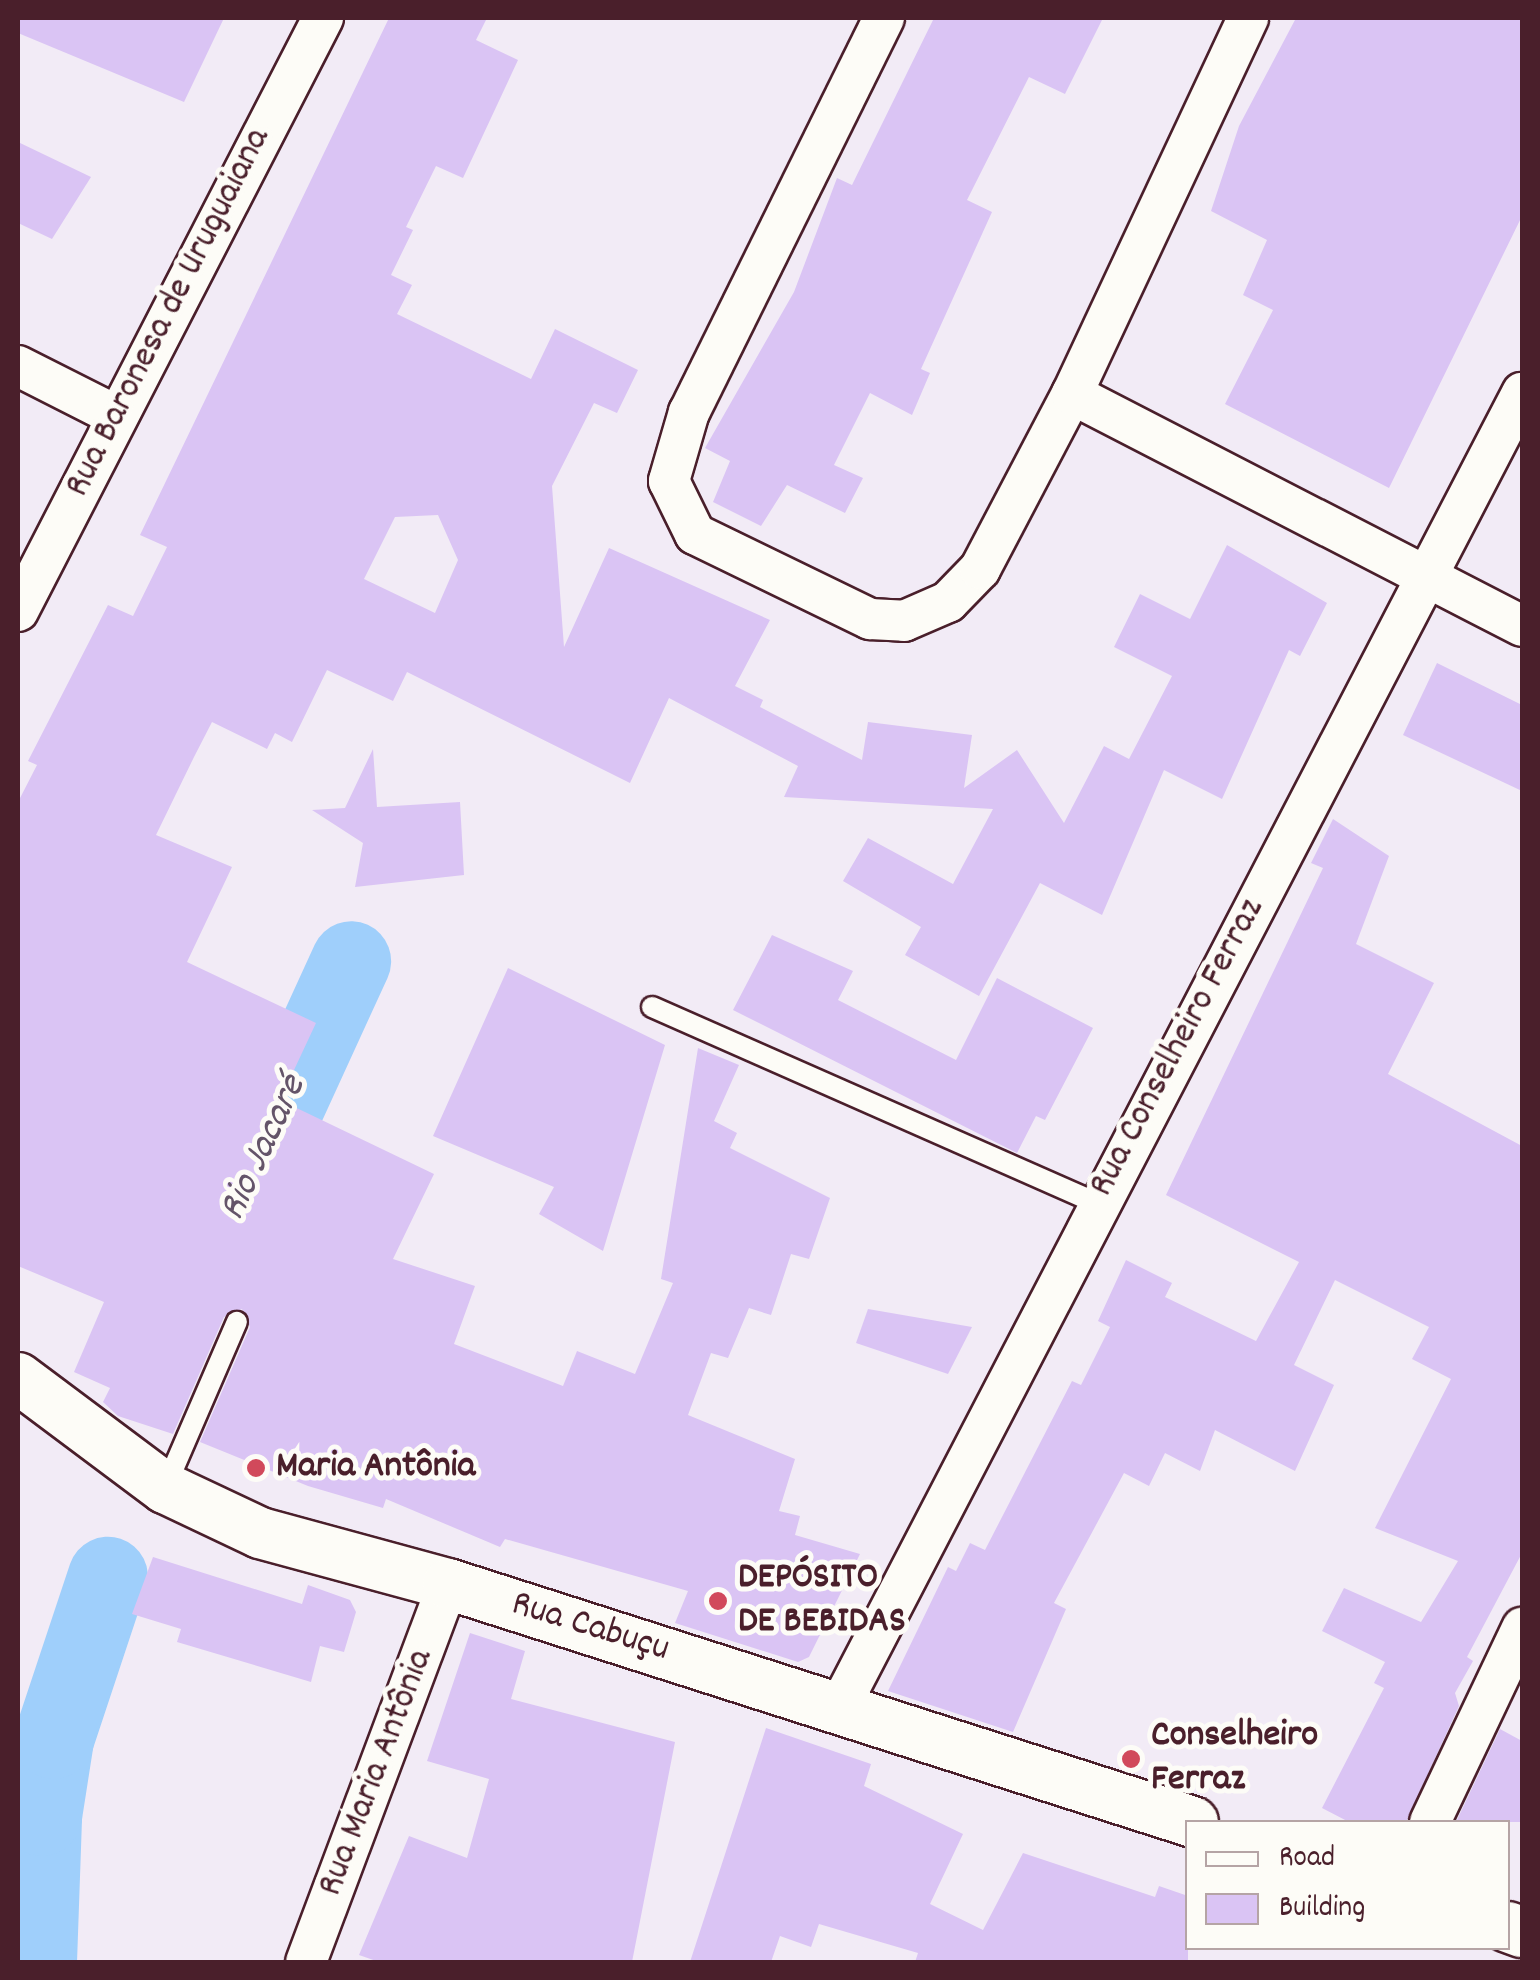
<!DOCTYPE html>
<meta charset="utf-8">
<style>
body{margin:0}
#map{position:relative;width:1540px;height:1980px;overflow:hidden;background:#f2ebf6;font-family:Dekko,sans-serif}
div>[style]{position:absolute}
.river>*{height:80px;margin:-40px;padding:0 40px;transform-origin:40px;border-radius:40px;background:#9fcffb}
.building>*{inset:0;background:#dac4f4}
.roads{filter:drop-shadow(2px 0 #4a1f2b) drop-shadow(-2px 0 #4a1f2b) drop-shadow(0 2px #4a1f2b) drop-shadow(0 -2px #4a1f2b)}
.service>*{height:20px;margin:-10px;padding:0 10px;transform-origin:10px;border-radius:10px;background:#fdfcf7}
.minor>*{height:40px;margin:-20px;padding:0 20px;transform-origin:20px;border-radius:20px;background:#fdfcf7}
.tertiary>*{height:50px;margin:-25px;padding:0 25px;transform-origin:25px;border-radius:25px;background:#fdfcf7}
.dots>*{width:28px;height:28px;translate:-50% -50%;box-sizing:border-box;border:5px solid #fdfcf7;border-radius:50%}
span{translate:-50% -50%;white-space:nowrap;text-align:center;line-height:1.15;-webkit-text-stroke:10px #fdfcf7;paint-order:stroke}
.street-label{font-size:38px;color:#4a1f2b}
.poi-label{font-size:38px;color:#4a1f2b;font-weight:700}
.left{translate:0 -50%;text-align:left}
.water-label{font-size:40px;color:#645469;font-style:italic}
.frame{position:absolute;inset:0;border:20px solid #4a1f2b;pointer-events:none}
.legend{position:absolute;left:1185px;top:1820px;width:325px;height:130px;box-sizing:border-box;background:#fdfcf7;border:2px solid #b5a4a5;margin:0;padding:12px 18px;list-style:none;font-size:30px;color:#4a1f2b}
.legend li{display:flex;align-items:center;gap:20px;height:50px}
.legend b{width:50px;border:2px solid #b5a4a5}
</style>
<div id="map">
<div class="river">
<i style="left:240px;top:1204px;width:267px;rotate:-65.4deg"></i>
<i style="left:37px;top:1962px;width:146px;rotate:-88deg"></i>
<i style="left:42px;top:1816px;width:78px;rotate:-81.1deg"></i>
<i style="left:54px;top:1739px;width:171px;rotate:-71.6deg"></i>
</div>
<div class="building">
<i style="clip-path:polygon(18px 18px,224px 18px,184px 102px,18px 33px)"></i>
<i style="clip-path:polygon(evenodd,389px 18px,487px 18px,476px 40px,518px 60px,463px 178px,436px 166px,406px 227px,413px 230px,391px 275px,412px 285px,397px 314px,531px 379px,555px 329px,638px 370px,617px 413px,594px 403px,552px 486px,564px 647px,609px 548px,770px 620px,735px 686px,763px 700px,760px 707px,862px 760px,868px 722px,972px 735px,964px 788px,1017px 750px,1064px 823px,1104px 746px,1129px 759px,1172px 676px,1114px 647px,1140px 594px,1190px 619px,1227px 545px,1327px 603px,1300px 656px,1289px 650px,1222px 799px,1164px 770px,1102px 915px,1040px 883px,979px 996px,905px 955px,921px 927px,843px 881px,868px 838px,953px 884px,993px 809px,784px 797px,798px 766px,669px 698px,630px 783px,407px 672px,393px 701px,327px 670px,292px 742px,275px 733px,267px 749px,212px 722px,194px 757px,156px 835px,232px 867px,187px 962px,316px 1023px,280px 1100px,434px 1174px,393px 1259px,475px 1286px,454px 1344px,563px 1386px,577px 1351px,635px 1374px,673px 1283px,661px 1279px,698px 1048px,739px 1065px,714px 1121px,737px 1133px,730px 1148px,830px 1198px,809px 1259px,791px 1254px,771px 1315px,749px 1308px,728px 1358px,711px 1353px,688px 1415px,795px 1459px,779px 1511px,800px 1516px,795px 1535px,860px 1554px,809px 1657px,798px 1662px,675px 1623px,688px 1591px,505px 1539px,500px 1547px,386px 1499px,383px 1508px,308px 1486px,200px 1442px,250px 1327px,242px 1309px,224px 1317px,173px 1434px,118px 1416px,103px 1402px,110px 1388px,74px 1372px,104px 1302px,18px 1266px,18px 802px,37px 765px,28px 761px,108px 605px,133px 616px,167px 547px,140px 535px,389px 18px,438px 515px,458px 560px,435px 613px,364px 579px,395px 517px,438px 515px)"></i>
<i style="clip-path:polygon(934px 18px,1103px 18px,1065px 94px,1029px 77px,967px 200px,992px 212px,921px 369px,930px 373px,912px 415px,870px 393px,834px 465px,863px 478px,845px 513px,787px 485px,761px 526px,713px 502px,730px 461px,705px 448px,794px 292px,837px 178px,852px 185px)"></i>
<i style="clip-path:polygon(1296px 18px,1522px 18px,1522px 216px,1389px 488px,1225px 404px,1273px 310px,1243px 295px,1267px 240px,1211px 211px,1239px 126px)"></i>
<i style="clip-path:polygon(18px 142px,91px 177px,52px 239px,18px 223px)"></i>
<i style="clip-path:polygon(1437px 663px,1522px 705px,1522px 791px,1403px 735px)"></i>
<i style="clip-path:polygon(373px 749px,377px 807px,460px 802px,464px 875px,355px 887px,363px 843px,312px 810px,345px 808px)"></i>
<i style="clip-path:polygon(1333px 819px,1389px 856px,1356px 944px,1434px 983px,1388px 1074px,1522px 1146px,1522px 1553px,1467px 1657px,1473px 1661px,1455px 1693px,1459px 1706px,1406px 1822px,1349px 1822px,1322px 1808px,1384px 1688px,1374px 1683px,1385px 1662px,1322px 1631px,1344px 1588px,1421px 1622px,1458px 1561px,1375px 1528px,1451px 1379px,1412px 1359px,1429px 1327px,1335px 1280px,1294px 1365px,1334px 1385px,1295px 1471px,1215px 1430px,1200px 1471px,1165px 1453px,1149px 1486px,1124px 1473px,1054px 1603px,1066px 1609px,1013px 1732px,888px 1691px,948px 1567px,956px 1571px,970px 1543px,985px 1550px,1072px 1381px,1081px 1385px,1110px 1327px,1098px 1321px,1126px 1260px,1172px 1283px,1165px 1297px,1256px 1341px,1299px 1262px,1166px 1195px,1323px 868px,1311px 863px)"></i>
<i style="clip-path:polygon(772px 935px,853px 971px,838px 1000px,956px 1060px,997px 978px,1093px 1028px,1045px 1120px,1036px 1116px,1017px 1153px,733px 1010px)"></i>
<i style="clip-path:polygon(508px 968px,665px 1045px,603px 1251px,539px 1214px,554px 1187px,433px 1136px)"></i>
<i style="clip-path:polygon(868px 1309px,972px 1327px,948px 1374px,856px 1343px)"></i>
<i style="clip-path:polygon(153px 1557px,302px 1604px,308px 1585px,350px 1600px,356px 1612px,344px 1652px,320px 1646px,311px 1682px,177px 1642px,181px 1629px,132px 1614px)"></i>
<i style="clip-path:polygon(470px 1633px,525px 1651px,511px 1699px,675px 1742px,632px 1962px,379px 1962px,359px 1955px,409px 1836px,467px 1858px,489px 1779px,427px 1761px)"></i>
<i style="clip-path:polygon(766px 1728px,871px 1764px,864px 1786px,963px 1834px,930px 1904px,983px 1930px,1023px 1853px,1155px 1897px,1159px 1886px,1188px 1896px,1188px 1962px,915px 1962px,918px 1953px,819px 1924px,811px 1947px,780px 1936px,771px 1962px,690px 1962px)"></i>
<i style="clip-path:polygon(1500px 1729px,1522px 1741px,1522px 1822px,1456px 1822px)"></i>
</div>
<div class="roads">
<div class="service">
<i style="left:652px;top:1007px;width:485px;rotate:23.8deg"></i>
<i style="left:165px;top:1488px;width:181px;rotate:-66.6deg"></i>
</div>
<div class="minor">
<i style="left:884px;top:18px;width:440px;rotate:116.3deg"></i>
<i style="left:689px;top:412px;width:72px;rotate:106.2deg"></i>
<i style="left:669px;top:481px;width:59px;rotate:63.9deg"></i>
<i style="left:695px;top:534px;width:195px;rotate:25.9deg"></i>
<i style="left:870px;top:619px;width:34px;rotate:3deg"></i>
<i style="left:904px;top:621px;width:48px;rotate:-23.4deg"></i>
<i style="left:948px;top:602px;width:46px;rotate:-45.9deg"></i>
<i style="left:980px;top:569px;width:198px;rotate:-62.3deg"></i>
<i style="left:1072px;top:394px;width:415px;rotate:-64.9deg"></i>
<i style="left:18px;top:366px;width:106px;rotate:26.8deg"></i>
<i style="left:1072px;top:394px;width:506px;rotate:27.27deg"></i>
<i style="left:18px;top:611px;width:667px;rotate:-62.78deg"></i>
<i style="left:840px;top:1706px;width:1480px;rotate:-62.55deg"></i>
<i style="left:1430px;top:1822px;width:215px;rotate:-64.6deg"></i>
<i style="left:306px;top:1962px;width:404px;rotate:-69.4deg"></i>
</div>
<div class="tertiary">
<i style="left:18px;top:1378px;width:184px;rotate:36.8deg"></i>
<i style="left:165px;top:1488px;width:105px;rotate:25.3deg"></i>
<i style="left:260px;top:1533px;width:195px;rotate:15.2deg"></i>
<i style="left:448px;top:1584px;width:782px;rotate:17.72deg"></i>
<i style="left:1508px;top:1927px;width:15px;rotate:20deg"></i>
</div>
</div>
<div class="dots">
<i style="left:256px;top:1468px;background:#d1495b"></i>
<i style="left:718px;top:1601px;background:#d1495b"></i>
<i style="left:1131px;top:1759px;background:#d1495b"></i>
</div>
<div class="street-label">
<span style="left:169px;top:313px;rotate:-63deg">Rua Baronesa de Uruguaiana</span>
<span style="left:1178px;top:1048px;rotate:-62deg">Rua Conselheiro Ferraz</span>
<span style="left:590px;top:1628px;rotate:17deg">Rua Cabuçu</span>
<span style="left:377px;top:1773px;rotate:-69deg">Rua Maria Antônia</span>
</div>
<div class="poi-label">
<span class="left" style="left:276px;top:1468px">Maria Antônia</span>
<span class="left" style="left:738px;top:1601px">DEPÓSITO<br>DE BEBIDAS</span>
<span class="left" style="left:1151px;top:1759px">Conselheiro<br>Ferraz</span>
</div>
<div class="water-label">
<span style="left:265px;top:1149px;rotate:-65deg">Rio Jacaré</span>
</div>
<div class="frame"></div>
<ul class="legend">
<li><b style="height:12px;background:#fdfcf7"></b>Road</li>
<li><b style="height:28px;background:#dac4f4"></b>Building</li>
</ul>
</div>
